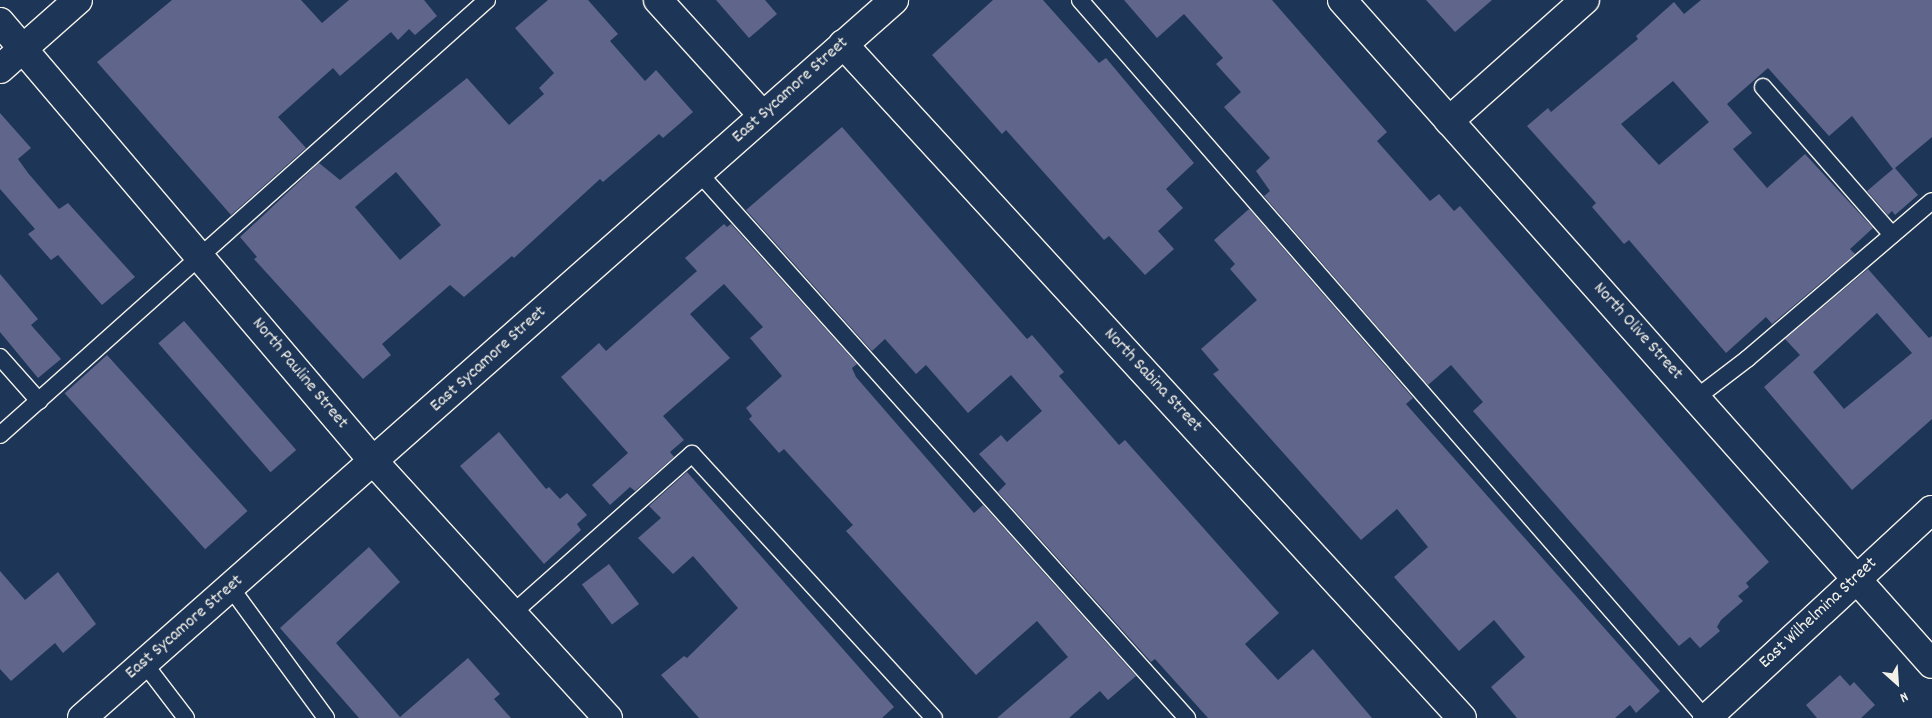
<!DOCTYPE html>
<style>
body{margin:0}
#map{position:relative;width:1932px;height:718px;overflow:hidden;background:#1d3557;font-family:Dekko,sans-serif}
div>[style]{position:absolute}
.building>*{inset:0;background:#60658b;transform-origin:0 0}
.roads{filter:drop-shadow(1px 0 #f4f1e8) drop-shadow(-1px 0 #f4f1e8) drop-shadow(0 1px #f4f1e8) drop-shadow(0 -1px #f4f1e8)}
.lane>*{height:16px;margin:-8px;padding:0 8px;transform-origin:8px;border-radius:8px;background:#1d3557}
.street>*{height:28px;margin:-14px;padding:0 14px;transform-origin:14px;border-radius:14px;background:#1d3557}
.secondary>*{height:28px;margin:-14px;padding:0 14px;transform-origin:14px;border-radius:14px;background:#1d3557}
span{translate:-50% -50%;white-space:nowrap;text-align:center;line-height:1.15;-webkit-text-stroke:4px #1d3557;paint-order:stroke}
.street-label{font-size:18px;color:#f4f1e8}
.north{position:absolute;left:1872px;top:658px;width:50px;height:50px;-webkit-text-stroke:4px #1d3557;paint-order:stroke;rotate:154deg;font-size:14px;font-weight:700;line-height:20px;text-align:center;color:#f4f1e8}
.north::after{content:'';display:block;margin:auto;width:18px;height:22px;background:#f4f1e8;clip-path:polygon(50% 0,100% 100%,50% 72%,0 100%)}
</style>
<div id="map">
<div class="building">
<i style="clip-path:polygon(172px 0,301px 0,322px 23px,349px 0,424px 0,437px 16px,415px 35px,409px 29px,398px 40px,391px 32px,340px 76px,333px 68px,278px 117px,306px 148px,231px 215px,97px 62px)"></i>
<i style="clip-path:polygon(evenodd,548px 0,588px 0,618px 34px,610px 41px,645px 81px,656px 70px,693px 112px,663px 138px,659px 134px,603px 182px,600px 179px,514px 258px,512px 256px,464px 297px,450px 285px,382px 344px,391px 355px,363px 379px,254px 259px,257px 257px,240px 237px,319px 163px,340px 180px,467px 78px,509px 125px,544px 94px,539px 88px,554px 73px,515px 28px,548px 0,396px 172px,441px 225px,400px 260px,355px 207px,396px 172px)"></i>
<i style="clip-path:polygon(716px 0,765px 0,777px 14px,749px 38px)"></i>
<i style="clip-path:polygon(993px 0,1043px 0,1099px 63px,1106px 58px,1194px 163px,1166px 189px,1183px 208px,1158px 231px,1174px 249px,1145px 275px,1109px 236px,1104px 240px,1006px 130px,1002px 134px,932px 55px)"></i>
<i style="clip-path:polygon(1124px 0,1272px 0,1387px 132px,1377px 141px,1430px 201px,1439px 194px,1454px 211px,1460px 206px,1769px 562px,1746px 583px,1749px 587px,1738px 596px,1743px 601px,1721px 620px,1717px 627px,1720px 631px,1700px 648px,1690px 637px,1679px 646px,1473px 411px,1483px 402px,1451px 365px,1428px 385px,1264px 196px,1270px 191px,1256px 171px,1270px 158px,1224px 107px,1241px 92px,1216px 64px,1223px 58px,1184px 14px,1157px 38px)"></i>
<i style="clip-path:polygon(1426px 0,1492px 0,1455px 32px)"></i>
<i style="clip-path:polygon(evenodd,1701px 0,1932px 0,1932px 137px,1895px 168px,1918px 195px,1895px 215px,1892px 211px,1888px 215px,1867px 191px,1893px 169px,1852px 116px,1829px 136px,1768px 68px,1727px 104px,1752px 133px,1733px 149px,1767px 188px,1805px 154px,1873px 228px,1850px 249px,1855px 254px,1772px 324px,1766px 317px,1726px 353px,1629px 240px,1624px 244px,1592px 207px,1596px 203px,1527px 126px,1548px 108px,1551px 112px,1638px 39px,1636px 36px,1674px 2px,1684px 14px,1701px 0,1673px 81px,1709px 122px,1659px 165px,1621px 124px,1673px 81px)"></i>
<i style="clip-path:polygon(0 113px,31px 148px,18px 159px,28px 173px,59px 209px,68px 203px,135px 277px,102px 305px,58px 255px,51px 260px,28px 234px,35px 229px,0 189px)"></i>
<i style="clip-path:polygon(842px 127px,1027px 339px,1032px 335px,1064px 372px,1059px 376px,1119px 445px,1125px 440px,1279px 613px,1245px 644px,1278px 680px,1313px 649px,1372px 718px,1208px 718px,1155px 659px,1151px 662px,998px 492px,1006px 484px,979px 454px,1001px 435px,1007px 442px,1042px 411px,1011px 375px,968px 413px,926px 365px,916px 374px,885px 339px,872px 351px,746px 210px)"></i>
<i style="clip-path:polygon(1249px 209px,1413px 398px,1406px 404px,1660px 691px,1636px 713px,1630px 705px,1615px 718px,1517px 718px,1491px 687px,1525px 657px,1494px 620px,1459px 651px,1394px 577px,1428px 547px,1397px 509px,1361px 540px,1213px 374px,1219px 370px,1201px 349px,1257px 300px,1230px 269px,1235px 264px,1214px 240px)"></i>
<i style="clip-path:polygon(724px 224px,727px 227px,731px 224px,857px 364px,852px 368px,856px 377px,974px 513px,983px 505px,1136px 676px,1108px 700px,1100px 691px,1069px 718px,997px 718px,1068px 657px,1037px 621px,976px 675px,846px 531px,853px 525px,784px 449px,779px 453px,749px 419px,752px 416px,746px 408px,782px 376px,750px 338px,763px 327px,724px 284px,690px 314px,730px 358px,663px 416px,684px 440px,670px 452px,674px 457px,635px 491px,630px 487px,610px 505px,592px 485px,628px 453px,561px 377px,599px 343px,606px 351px,697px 271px,685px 258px)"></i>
<i style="clip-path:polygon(evenodd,1868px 269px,1929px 338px,1932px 336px,1932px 419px,1852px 490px,1764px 387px,1800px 355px,1785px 339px,1868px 269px,1877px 313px,1912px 353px,1844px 409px,1813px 372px,1877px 313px)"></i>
<i style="clip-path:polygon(0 274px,38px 319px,31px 325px,61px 359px,38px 378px,0 332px)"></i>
<i style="left:184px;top:321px;width:171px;height:34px;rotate:49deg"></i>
<i style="left:107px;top:355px;width:210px;height:57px;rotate:48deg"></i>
<i style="clip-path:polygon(499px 432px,546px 489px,549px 487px,560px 499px,567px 493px,587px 515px,577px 524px,581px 530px,544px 564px,460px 466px)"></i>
<i style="clip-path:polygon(687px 472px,894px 707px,882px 718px,699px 718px,661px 675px,684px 656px,687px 658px,738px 608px,693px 556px,673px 574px,638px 538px,661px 518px,649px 506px)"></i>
<i style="clip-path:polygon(369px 547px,400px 582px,336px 643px,400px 717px,468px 658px,500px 694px,494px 699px,511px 718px,359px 718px,280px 628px)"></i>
<i style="left:609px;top:564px;width:50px;height:34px;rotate:53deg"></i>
<i style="clip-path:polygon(0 571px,25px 600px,58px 572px,96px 624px,63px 653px,55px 643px,11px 681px,0 669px)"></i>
<i style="clip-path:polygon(1840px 675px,1850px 686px,1854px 682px,1875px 705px,1861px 718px,1817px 718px,1806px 705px)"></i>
</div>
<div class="roads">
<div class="lane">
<i style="left:1080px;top:0;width:952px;rotate:48.96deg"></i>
<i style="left:1763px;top:87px;width:196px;rotate:48.9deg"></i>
<i style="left:699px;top:173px;width:732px;rotate:48.16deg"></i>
<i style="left:0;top:357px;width:59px;rotate:48.4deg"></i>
<i style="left:1696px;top:398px;width:64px;rotate:-37.4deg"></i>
<i style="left:1747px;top:359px;width:243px;rotate:-40.5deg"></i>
<i style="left:0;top:435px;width:653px;rotate:-41.77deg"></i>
<i style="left:231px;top:588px;width:161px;rotate:53.8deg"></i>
<i style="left:514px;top:612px;width:238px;rotate:-41.6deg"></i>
<i style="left:692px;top:454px;width:358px;rotate:47.5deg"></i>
<i style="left:144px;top:663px;width:69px;rotate:52.6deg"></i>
</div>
<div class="street">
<i style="left:658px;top:0;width:156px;rotate:47.8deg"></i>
<i style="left:1342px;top:0;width:888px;rotate:48.38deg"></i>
<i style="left:0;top:22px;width:577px;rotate:49.64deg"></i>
<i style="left:374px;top:462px;width:347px;rotate:47.6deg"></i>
<i style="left:843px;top:44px;width:915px;rotate:47.44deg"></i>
<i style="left:0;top:69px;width:104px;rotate:-41.5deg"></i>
<i style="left:1449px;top:121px;width:182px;rotate:-41.7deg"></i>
<i style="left:1707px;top:718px;width:306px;rotate:-42.8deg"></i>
</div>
<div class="secondary">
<i style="left:82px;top:718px;width:1084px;rotate:-41.48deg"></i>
</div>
</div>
<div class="street-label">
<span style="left:791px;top:91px;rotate:-42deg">East Sycamore Street</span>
<span style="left:1637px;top:332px;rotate:48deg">North Olive Street</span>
<span style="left:489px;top:360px;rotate:-42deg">East Sycamore Street</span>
<span style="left:299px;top:374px;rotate:50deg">North Pauline Street</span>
<span style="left:1152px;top:381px;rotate:47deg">North Sabina Street</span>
<span style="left:1819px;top:614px;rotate:-43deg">East Wilhelmina Street</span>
<span style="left:185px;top:628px;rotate:-41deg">East Sycamore Street</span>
</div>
<div class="north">N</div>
</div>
